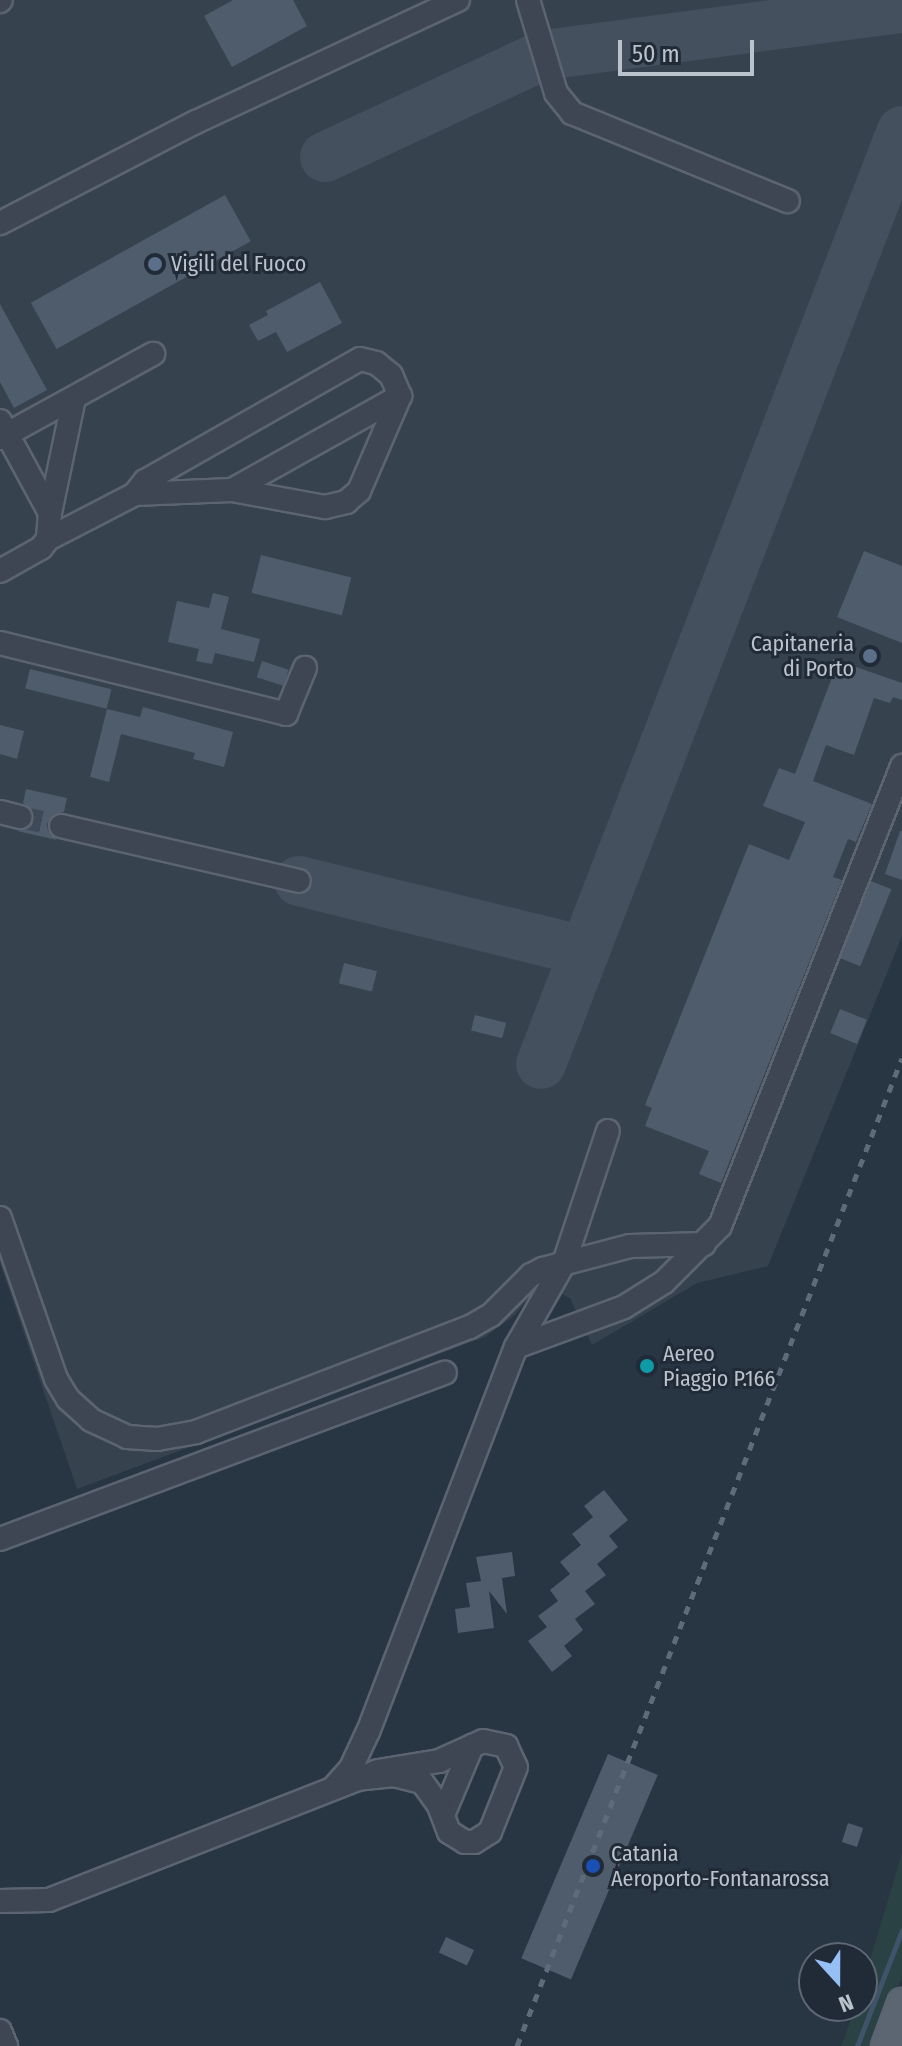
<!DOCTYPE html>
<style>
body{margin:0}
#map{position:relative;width:902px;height:2046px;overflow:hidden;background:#283543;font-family:"Fira Sans Condensed",sans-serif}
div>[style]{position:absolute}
.airport>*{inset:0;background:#37424f}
.green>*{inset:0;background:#2a4244}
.stream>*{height:5px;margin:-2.5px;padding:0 2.5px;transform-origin:2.5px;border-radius:2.5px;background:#3f536b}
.taxiway>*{height:50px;margin:-25px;padding:0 25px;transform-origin:25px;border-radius:25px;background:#44505e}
.building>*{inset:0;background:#4f5c6b;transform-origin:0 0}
.minor-tunnel>*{height:22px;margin-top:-11px;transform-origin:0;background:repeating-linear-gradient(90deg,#3e4a58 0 22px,transparent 0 33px)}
.roads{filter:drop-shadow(2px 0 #5b6470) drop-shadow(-2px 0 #5b6470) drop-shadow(0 2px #5b6470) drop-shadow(0 -2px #5b6470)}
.minor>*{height:22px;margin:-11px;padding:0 11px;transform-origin:11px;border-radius:11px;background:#3d4652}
.major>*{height:28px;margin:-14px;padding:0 14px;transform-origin:14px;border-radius:14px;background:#5b6672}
.rail>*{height:5px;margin-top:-2.5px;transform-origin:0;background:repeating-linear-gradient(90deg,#5f6b79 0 8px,transparent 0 16px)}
.dots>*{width:22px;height:22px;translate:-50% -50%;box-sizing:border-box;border:4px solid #212b38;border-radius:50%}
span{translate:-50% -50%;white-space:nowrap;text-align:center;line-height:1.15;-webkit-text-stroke:6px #212b38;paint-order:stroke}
.poi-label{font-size:22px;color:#bac2cc}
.left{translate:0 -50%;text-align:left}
.right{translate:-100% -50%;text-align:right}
.north{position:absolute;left:798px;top:1942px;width:80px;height:80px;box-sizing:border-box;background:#212b38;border:2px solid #5e6773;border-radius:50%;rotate:159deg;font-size:22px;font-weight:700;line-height:32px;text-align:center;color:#bac2cc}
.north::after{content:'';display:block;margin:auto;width:28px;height:36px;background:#96bff5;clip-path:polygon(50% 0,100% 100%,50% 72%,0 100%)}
.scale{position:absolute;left:618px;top:40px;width:136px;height:36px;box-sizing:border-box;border:4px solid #bac2cc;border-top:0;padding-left:10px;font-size:24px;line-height:28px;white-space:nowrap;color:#bac2cc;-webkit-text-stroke:6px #212b38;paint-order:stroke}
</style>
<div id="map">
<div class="airport">
<i style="clip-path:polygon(0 0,902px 0,902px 936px,768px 1266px,697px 1283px,592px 1345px,570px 1298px,540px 1283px,515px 1315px,485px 1337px,77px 1489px,0 1263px)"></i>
</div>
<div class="green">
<i style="clip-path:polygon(902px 1853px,902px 1976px,885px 2031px,879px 2046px,841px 2046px,856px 2006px,862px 2006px,862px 1987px)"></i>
</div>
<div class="stream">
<i style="left:857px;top:2046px;width:124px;rotate:-68.8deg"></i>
</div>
<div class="taxiway">
<i style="left:325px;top:157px;width:242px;rotate:-25deg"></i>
<i style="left:544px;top:55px;width:361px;rotate:-7.5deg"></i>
<i style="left:299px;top:881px;width:293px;rotate:13.8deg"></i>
<i style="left:541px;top:1064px;width:1000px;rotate:-68.85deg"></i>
</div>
<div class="building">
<i style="clip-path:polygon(233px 0,293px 0,307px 26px,232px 67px,204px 16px)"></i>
<i style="left:225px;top:195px;width:53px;height:222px;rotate:61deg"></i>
<i style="clip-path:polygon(320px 282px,342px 323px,287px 352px,276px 332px,258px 341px,249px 325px,268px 315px,266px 311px)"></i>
<i style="clip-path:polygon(0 304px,47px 390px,14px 408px,0 382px)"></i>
<i style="clip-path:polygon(864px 551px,902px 566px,902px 643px,837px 617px)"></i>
<i style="left:261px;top:555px;width:93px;height:39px;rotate:14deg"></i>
<i style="clip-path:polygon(213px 593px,229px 597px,221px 629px,260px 639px,254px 662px,215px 653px,212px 664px,196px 661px,199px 649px,168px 642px,177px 601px,209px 608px)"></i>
<i style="clip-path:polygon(833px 659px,902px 683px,902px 700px,893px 697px,890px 703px,874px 698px,854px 755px,826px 745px,813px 781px,872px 804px,856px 842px,848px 839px,833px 877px,842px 880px,721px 1183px,699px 1174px,709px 1151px,645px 1126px,652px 1108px,645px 1105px,749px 844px,789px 860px,805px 822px,763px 806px,779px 768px,795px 774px,833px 675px,828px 673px)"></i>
<i style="left:262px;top:661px;width:28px;height:17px;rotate:18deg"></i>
<i style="left:30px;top:669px;width:84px;height:20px;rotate:14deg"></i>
<i style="clip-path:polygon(143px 707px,233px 732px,224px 767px,193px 759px,195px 753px,121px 734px,109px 782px,90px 777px,107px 709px,140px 717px)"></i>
<i style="clip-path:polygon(0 725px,24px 731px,17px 759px,0 754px)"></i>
<i style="clip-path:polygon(26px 789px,67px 798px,64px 812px,51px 816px,47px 824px,48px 831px,57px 840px,17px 831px,29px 827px,34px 820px,30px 808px,23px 803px)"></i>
<i style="clip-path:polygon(900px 831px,902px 831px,902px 880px,885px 874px)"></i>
<i style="left:871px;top:881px;width:22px;height:83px;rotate:22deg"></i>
<i style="left:344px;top:963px;width:34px;height:21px;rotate:14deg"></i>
<i style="left:840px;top:1009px;width:29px;height:26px;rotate:22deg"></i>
<i style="left:475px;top:1015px;width:32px;height:16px;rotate:14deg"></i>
<i style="clip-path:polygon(604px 1490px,628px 1520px,609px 1536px,618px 1547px,597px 1564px,606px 1575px,585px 1591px,595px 1604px,575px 1619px,583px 1630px,564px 1646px,572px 1656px,552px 1672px,528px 1641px,547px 1627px,538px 1616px,558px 1601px,550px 1590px,570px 1574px,560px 1562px,581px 1545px,572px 1534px,593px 1517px,584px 1506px)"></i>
<i style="clip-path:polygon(512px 1552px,515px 1576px,502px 1578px,507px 1614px,489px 1591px,494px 1628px,458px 1633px,455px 1609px,470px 1607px,466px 1583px,481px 1581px,476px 1557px)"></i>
<i style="left:608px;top:1754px;width:54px;height:222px;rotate:23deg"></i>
<i style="left:848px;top:1823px;width:16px;height:20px;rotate:18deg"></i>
<i style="left:446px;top:1937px;width:31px;height:17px;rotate:25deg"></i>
</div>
<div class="minor-tunnel">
<i style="left:20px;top:817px;width:42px;rotate:12.4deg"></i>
</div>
<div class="roads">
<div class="minor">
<i style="left:528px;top:0;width:97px;rotate:73.2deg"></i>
<i style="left:556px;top:93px;width:26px;rotate:51deg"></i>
<i style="left:572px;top:113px;width:233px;rotate:22.2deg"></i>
<i style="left:0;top:1px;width:1px;rotate:-45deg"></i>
<i style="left:0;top:223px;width:220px;rotate:-27.3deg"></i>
<i style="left:196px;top:122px;width:289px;rotate:-25deg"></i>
<i style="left:0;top:421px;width:105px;rotate:61.5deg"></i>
<i style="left:0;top:438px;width:175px;rotate:-28.8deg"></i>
<i style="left:232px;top:490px;width:193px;rotate:-29.2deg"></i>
<i style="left:48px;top:539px;width:98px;rotate:-27.3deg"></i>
<i style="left:135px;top:494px;width:97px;rotate:-2.4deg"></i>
<i style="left:232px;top:490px;width:95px;rotate:10.4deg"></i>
<i style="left:325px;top:507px;width:22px;rotate:-13deg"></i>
<i style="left:346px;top:502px;width:17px;rotate:-40deg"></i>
<i style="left:359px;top:491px;width:103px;rotate:-66.7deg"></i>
<i style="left:400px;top:396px;width:23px;rotate:-113deg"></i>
<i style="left:391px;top:375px;width:19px;rotate:-141deg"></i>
<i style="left:376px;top:363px;width:16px;rotate:-166deg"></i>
<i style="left:360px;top:359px;width:247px;rotate:150.4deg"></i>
<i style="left:145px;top:481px;width:16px;rotate:128deg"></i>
<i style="left:0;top:571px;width:47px;rotate:-29.3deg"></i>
<i style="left:41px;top:548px;width:11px;rotate:-52deg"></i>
<i style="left:48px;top:539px;width:26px;rotate:-86deg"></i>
<i style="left:50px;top:513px;width:117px;rotate:-78.2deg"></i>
<i style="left:0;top:643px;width:295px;rotate:13.9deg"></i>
<i style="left:286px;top:714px;width:50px;rotate:-67.6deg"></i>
<i style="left:0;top:812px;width:21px;rotate:14deg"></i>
<i style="left:61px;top:826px;width:244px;rotate:13deg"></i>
<i style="left:0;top:1218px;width:170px;rotate:70.8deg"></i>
<i style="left:56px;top:1379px;width:23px;rotate:59deg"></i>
<i style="left:68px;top:1399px;width:31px;rotate:42deg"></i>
<i style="left:91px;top:1420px;width:40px;rotate:25deg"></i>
<i style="left:127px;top:1437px;width:30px;rotate:4deg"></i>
<i style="left:157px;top:1439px;width:40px;rotate:-10deg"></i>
<i style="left:196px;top:1432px;width:293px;rotate:-21deg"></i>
<i style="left:470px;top:1327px;width:24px;rotate:-30deg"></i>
<i style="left:491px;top:1315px;width:57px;rotate:-45deg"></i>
<i style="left:531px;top:1275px;width:13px;rotate:-27deg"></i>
<i style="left:543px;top:1269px;width:90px;rotate:-14.8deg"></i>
<i style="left:630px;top:1246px;width:74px;rotate:-1.5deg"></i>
<i style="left:516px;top:1347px;width:115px;rotate:-20.3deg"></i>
<i style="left:624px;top:1307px;width:47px;rotate:-32deg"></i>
<i style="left:664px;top:1282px;width:79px;rotate:-45deg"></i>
<i style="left:720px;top:1226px;width:495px;rotate:-68.4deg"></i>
<i style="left:0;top:1539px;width:475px;rotate:-20.5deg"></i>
<i style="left:335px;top:1786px;width:24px;rotate:-48deg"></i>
<i style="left:351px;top:1768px;width:40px;rotate:-65deg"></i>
<i style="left:368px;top:1732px;width:412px;rotate:-69deg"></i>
<i style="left:516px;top:1347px;width:97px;rotate:-60.3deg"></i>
<i style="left:564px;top:1263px;width:139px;rotate:-71.6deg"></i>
<i style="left:443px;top:1815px;width:75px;rotate:-67.2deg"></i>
<i style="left:0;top:1901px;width:49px;rotate:-1.2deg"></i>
<i style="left:49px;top:1900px;width:353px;rotate:-21.4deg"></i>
<i style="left:378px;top:1771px;width:62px;rotate:-9.3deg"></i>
<i style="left:439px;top:1761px;width:48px;rotate:-24.4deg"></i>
<i style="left:483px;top:1741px;width:24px;rotate:12deg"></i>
<i style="left:506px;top:1746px;width:23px;rotate:65deg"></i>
<i style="left:516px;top:1767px;width:70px;rotate:111.8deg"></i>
<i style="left:490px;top:1832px;width:19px;rotate:148deg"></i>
<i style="left:474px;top:1842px;width:9px;rotate:180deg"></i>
<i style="left:465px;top:1842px;width:19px;rotate:-148deg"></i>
<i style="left:449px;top:1832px;width:30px;rotate:-111deg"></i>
<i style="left:438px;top:1804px;width:27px;rotate:-126deg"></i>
<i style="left:422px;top:1782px;width:29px;rotate:-166deg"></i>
<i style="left:394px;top:1775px;width:36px;rotate:174deg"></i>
<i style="left:0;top:2031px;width:16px;rotate:68deg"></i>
</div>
<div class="major">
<i style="left:886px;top:2046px;width:46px;rotate:-69.6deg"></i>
</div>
</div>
<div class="rail">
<i style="left:517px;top:2046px;width:1060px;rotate:-68.71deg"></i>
</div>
<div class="dots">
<i style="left:155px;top:264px;background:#5c6f8a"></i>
<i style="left:870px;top:656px;background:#5c6f8a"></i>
<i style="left:647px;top:1366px;background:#0f9aa8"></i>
<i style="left:593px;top:1866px;background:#1a4fb4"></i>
</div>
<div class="poi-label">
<span class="left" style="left:171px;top:264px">Vigili del Fuoco</span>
<span class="right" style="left:854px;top:656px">Capitaneria<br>di Porto</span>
<span class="left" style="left:663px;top:1366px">Aereo<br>Piaggio P.166</span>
<span class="left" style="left:611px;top:1866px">Catania<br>Aeroporto-Fontanarossa</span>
</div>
<div class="north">N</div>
<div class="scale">50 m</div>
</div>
